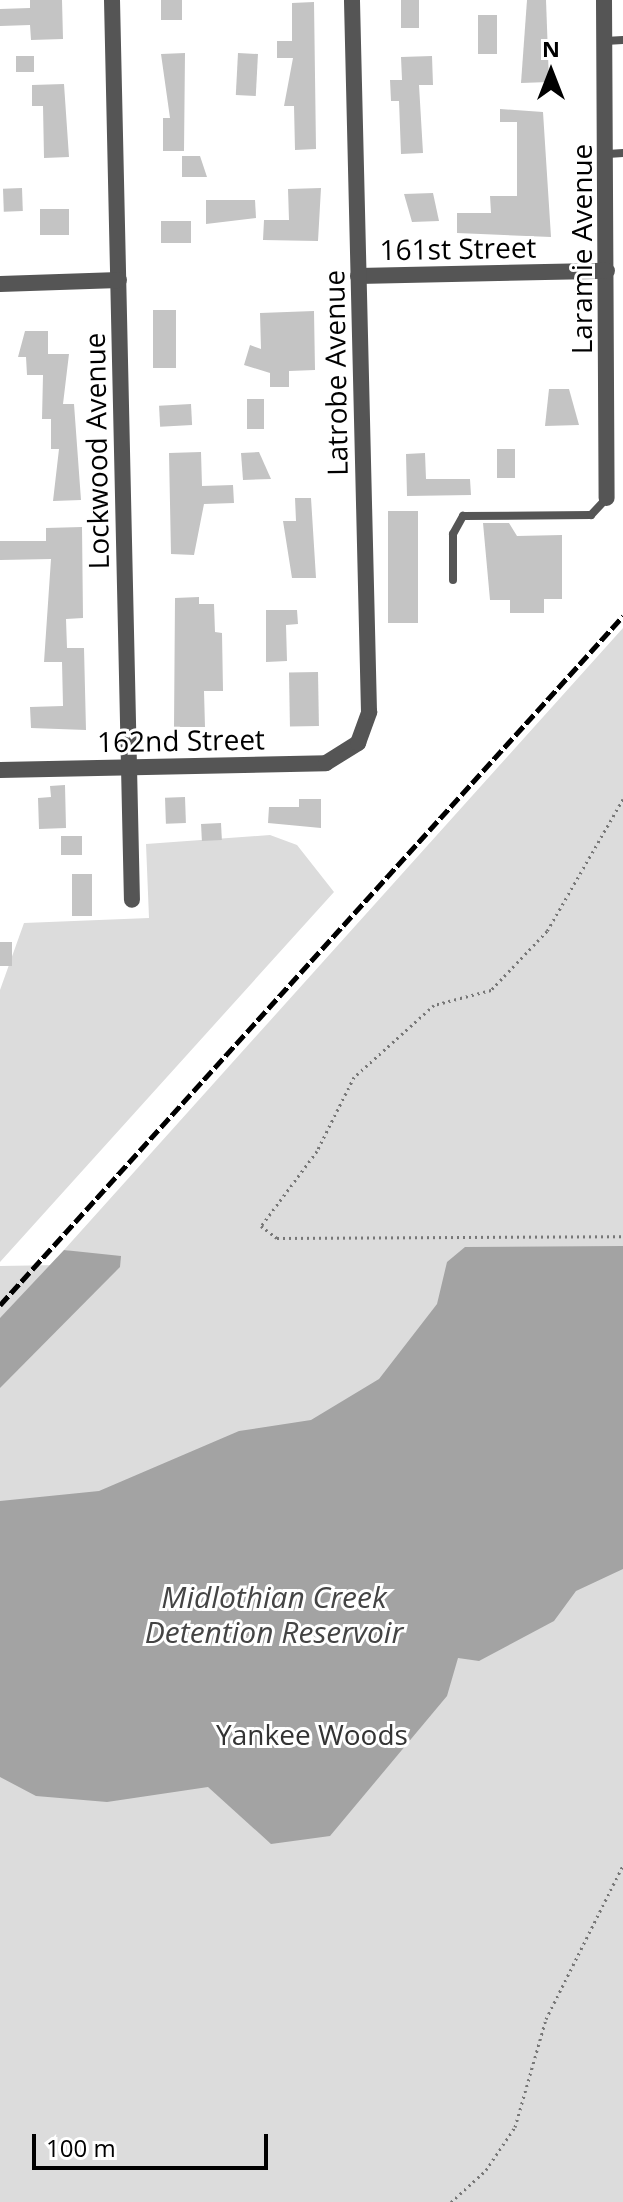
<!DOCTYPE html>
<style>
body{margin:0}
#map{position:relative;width:623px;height:2202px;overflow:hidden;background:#fff;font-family:"Open Sans",sans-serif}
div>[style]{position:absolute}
.green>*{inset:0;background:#dcdcdc}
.water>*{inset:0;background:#a3a3a3}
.building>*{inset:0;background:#c4c4c4;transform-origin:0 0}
.path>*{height:3px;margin-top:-1.5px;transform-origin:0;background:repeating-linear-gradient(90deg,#777 0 2px,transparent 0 6px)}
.lane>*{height:8px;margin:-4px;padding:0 4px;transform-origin:4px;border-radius:4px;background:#555}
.street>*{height:16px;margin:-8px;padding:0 8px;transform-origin:8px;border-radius:8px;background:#555}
.rail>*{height:5px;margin-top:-2.5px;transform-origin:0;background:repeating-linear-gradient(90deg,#000 0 12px,transparent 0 16px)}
span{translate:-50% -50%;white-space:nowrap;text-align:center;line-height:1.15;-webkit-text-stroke:6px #fff;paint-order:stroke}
.street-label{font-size:28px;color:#000}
.park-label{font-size:28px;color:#333}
.water-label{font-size:30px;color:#444;font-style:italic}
.north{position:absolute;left:511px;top:32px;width:80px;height:80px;-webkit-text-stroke:6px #fff;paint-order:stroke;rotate:0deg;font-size:22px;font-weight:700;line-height:32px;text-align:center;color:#000}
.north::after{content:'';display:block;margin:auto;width:28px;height:36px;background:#000;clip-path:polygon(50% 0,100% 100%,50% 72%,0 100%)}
.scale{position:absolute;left:32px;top:2134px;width:236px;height:36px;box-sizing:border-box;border:4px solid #000;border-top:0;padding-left:10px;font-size:24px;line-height:28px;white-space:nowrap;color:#000;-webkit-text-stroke:6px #fff;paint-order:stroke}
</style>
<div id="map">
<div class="green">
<i style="clip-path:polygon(623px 628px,623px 2202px,0 2202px,0 1266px,59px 1265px,70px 1251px,64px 1250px)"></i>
<i style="clip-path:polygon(270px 835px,297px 845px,334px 892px,0 1262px,0 990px,24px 923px,149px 918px,146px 844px)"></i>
</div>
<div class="water">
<i style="clip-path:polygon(623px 1246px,623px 1569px,576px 1591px,554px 1621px,479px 1661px,458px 1658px,447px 1696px,330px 1836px,271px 1844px,208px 1787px,107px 1802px,36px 1796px,0 1777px,0 1501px,99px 1491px,239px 1431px,311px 1420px,379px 1379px,437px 1304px,447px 1262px,465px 1247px)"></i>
<i style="clip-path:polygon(64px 1250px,121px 1256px,120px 1267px,0 1388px,0 1318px)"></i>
</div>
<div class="building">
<i style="clip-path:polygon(30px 0,62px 0,63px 39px,31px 40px,30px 25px,0 26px,0 9px,30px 8px)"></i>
<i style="left:161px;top:0;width:21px;height:20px"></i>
<i style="left:401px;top:0;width:18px;height:28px"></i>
<i style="clip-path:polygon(527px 0,546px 0,549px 82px,521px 83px)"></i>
<i style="clip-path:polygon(314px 2px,316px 149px,295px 150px,294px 106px,284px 106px,293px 58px,277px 58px,277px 41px,292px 41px,292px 3px)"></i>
<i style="left:478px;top:15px;width:19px;height:39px"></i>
<i style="clip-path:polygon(185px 53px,184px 151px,163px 151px,163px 118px,170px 118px,161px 54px)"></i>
<i style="left:238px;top:53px;width:20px;height:42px;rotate:3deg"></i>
<i style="left:34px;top:56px;width:16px;height:18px;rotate:90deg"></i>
<i style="clip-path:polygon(432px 56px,433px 85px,419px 85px,423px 153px,401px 154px,399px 101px,391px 101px,390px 80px,402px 80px,401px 57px)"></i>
<i style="clip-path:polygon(64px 84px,69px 157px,44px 158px,43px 106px,32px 106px,32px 85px)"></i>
<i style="clip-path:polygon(500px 109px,543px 112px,551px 237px,457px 233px,457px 213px,491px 213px,490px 196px,517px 196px,517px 122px,500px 122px)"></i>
<i style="clip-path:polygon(182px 156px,200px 156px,207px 177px,182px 177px)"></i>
<i style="left:22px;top:188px;width:23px;height:19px;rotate:88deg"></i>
<i style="clip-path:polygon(321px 188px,318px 241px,263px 240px,264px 220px,289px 220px,288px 189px)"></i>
<i style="clip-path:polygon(433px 193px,439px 221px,412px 222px,404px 194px)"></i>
<i style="clip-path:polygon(206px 200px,255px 200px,256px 218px,206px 224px)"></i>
<i style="left:69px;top:209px;width:26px;height:29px;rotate:90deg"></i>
<i style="left:161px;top:221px;width:30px;height:22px"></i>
<i style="left:153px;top:310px;width:23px;height:58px"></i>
<i style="clip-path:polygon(314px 311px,315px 370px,289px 371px,289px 387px,270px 387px,270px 373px,244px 365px,250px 345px,261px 349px,260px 313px)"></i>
<i style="clip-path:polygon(25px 331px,48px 331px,48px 354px,69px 354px,63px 404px,74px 404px,81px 500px,53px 501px,59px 449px,51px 449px,51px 419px,42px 419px,43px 375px,27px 375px,26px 357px,18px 357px)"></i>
<i style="clip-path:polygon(549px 389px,569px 389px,579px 425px,545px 426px)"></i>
<i style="left:247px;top:399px;width:17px;height:30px"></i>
<i style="left:191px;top:404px;width:21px;height:32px;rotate:87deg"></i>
<i style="left:497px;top:449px;width:18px;height:29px"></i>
<i style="clip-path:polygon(201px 452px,202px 486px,233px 485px,234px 503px,204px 504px,194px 555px,171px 554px,169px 453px)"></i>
<i style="clip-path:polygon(259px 452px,271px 479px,243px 480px,241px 453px)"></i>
<i style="clip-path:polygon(425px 453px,426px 479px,470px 479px,471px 495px,407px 496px,406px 454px)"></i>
<i style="clip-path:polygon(295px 498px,311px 498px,316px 578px,292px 578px,283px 521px,296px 521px)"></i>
<i style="left:388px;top:511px;width:30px;height:112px"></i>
<i style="clip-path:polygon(483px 523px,509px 523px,517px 536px,562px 535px,562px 599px,544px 599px,544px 613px,510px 613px,510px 600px,490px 600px)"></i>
<i style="clip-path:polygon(82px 527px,83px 618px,66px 619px,67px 648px,84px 648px,86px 730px,31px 728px,30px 707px,63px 706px,62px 662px,44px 662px,51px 559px,0 560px,0 541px,46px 541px,46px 528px)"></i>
<i style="clip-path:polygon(199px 597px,199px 604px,214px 604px,215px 632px,222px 633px,223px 691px,204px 691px,205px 727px,174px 727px,175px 598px)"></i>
<i style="clip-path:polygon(266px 610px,297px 610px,298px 624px,286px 625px,287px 661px,266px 662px)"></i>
<i style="left:318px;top:672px;width:54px;height:29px;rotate:89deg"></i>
<i style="clip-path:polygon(65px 785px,66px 828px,39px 829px,38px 798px,51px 797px,50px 786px)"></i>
<i style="left:185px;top:797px;width:26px;height:20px;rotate:88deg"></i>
<i style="clip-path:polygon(299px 799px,321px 799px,321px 828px,268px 823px,269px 807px,299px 807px)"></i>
<i style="left:221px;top:823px;width:17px;height:20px;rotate:87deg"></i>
<i style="left:61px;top:836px;width:21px;height:19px"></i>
<i style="left:72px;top:874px;width:20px;height:42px"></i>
<i style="left:0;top:942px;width:12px;height:24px"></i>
</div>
<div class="path">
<i style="left:623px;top:799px;width:152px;rotate:119.9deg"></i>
<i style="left:547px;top:931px;width:81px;rotate:133.5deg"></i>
<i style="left:491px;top:990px;width:59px;rotate:165.3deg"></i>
<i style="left:434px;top:1005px;width:108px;rotate:138deg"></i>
<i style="left:354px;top:1077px;width:83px;rotate:116.6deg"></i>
<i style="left:317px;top:1151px;width:94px;rotate:126.7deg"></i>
<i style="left:261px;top:1226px;width:20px;rotate:37deg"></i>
<i style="left:277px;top:1238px;width:346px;rotate:-0.3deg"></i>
<i style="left:451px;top:2202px;width:47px;rotate:-42.4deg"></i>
<i style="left:486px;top:2170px;width:52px;rotate:-56deg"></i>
<i style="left:515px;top:2127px;width:112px;rotate:-74deg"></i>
<i style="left:546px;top:2019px;width:172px;rotate:-63.4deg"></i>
</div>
<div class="lane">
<i style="left:605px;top:41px;width:18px;rotate:-3deg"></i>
<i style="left:608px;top:154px;width:15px;rotate:-4deg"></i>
<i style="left:453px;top:580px;width:46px;rotate:-90deg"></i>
<i style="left:453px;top:534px;width:21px;rotate:-61deg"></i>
<i style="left:463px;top:516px;width:128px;rotate:-0.4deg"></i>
<i style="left:591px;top:515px;width:23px;rotate:-47deg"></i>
</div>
<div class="street">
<i style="left:112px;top:0;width:900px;rotate:88.73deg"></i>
<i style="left:604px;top:0;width:498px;rotate:89.7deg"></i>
<i style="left:358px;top:276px;width:249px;rotate:-1.2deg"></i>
<i style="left:0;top:284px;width:119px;rotate:-1.9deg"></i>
<i style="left:0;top:770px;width:326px;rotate:-1.2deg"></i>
<i style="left:326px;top:763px;width:38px;rotate:-32deg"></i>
<i style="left:358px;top:743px;width:33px;rotate:-70deg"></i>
<i style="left:369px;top:712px;width:712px;rotate:-91.37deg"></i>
</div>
<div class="rail">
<i style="left:0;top:1305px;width:929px;rotate:-47.88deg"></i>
</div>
<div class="street-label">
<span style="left:458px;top:248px;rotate:-1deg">161st Street</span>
<span style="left:581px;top:249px;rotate:-90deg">Laramie Avenue</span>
<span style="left:335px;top:373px;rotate:-91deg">Latrobe Avenue</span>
<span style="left:96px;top:451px;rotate:-91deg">Lockwood Avenue</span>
<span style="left:181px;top:740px;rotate:-1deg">162nd Street</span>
</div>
<div class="park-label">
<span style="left:312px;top:1734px">Yankee Woods</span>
</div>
<div class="water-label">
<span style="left:274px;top:1614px">Midlothian Creek<br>Detention Reservoir</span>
</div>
<div class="north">N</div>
<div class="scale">100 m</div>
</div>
